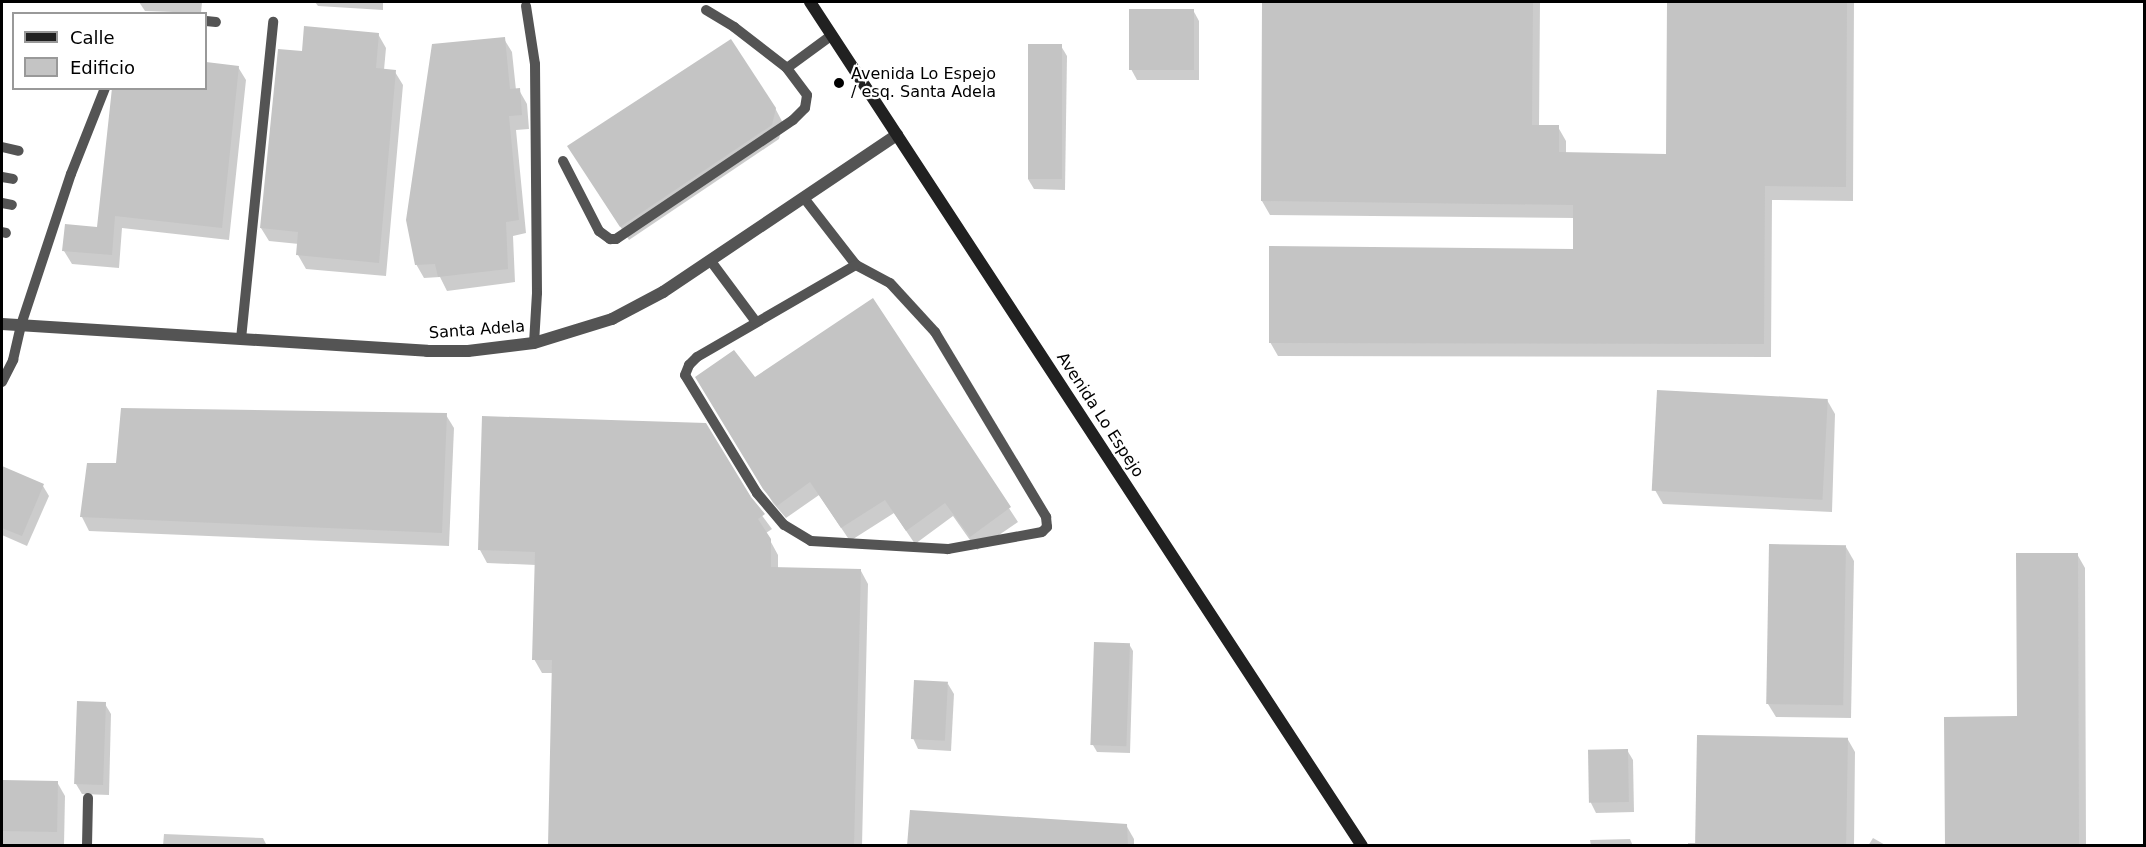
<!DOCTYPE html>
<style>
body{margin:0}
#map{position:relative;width:2146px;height:847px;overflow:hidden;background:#fff;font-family:"DejaVu Sans",sans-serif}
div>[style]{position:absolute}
.shadow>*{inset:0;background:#0003}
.building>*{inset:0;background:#c4c4c4;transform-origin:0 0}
.lane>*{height:10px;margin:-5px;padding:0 5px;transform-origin:5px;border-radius:5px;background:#545454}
.street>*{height:12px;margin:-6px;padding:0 6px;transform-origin:6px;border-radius:6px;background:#545454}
.secondary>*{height:12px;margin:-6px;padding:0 6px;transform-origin:6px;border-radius:6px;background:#212121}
.dots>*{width:16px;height:16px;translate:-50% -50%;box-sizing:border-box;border:3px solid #fff;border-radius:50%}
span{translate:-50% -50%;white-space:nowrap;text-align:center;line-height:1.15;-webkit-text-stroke:4.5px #fff;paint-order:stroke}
.poi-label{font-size:16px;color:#000}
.left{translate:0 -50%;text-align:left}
.street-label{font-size:16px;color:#000}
.frame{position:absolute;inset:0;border:3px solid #000;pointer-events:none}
.legend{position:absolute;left:12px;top:12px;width:195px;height:78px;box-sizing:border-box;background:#fff;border:2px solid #999;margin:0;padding:8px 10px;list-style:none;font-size:18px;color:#000}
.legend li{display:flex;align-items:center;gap:12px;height:30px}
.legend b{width:30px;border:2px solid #999}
</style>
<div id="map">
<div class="shadow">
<i style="clip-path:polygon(139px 2px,202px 2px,201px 13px,145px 11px)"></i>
<i style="clip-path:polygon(315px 2px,383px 2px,383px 10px,318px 6px)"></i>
<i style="clip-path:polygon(1263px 2px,1540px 2px,1539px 127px,1558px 127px,1566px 141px,1566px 154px,1667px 155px,1669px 2px,1854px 2px,1853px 201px,1772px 200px,1771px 357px,1278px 356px,1270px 342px,1574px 251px,1575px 218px,1270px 215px,1262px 201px)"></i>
<i style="clip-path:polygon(1193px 10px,1199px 21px,1199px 80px,1137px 80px,1131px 69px)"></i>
<i style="clip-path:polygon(378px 34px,386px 48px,384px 70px,395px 72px,403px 85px,386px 276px,306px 269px,298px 255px,299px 244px,269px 241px,261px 228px)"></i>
<i style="clip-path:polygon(504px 39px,512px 52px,516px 90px,519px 90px,527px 104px,529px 129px,516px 130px,526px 233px,513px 236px,515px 282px,447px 291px,440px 277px,424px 278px,416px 264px)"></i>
<i style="clip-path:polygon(1061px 46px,1067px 56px,1065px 190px,1034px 189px,1028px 179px)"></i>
<i style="clip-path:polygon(206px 64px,238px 67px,246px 80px,229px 240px,122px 228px,119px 268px,72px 264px,64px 251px,98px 229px,206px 88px)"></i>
<i style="clip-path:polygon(775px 108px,783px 123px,779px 139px,629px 240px,577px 160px)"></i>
<i style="clip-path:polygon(873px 300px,1018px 522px,977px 550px,953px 516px,915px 544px,894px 513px,850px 541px,819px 495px,786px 518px,773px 503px,705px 391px,755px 379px)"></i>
<i style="clip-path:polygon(1827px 400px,1835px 414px,1832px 512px,1663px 504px,1655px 490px)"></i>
<i style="clip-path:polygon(446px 415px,454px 428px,449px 546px,89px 531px,82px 517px,117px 464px)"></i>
<i style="clip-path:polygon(2px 468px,43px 486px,49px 496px,27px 546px,2px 535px)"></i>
<i style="clip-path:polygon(749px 498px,772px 529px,766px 533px,778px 555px,778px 568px,861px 571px,868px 584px,862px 846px,549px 846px,553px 673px,542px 673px,534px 659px,536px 565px,487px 563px,480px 550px)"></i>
<i style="clip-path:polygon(1846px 547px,1854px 561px,1851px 718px,1776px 717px,1768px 704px)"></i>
<i style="clip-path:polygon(2077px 554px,2085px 568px,2086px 846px,1946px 846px,2018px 718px)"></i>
<i style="clip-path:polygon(1129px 644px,1133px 651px,1130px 753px,1097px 752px,1093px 745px)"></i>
<i style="clip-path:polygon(948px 684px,954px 694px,951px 751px,918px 749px,913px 738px)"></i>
<i style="clip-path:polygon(105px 704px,111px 714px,109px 795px,82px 794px,76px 784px)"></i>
<i style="clip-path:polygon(1847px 738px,1855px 752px,1854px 846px,1688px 846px,1688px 843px,1698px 843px)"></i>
<i style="clip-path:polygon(1627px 750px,1633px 760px,1634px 812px,1596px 813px,1591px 803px,1589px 751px)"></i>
<i style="clip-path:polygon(2px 781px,57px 782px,65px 796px,64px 845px,2px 844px)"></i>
<i style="clip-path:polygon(1126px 825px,1134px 839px,1134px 846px,908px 846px)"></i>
<i style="clip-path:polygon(164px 834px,263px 838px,267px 846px,163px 846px)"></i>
<i style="clip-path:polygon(1873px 838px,1887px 846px,1868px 846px)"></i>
<i style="clip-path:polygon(1630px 839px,1633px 846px,1591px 846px,1590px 840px)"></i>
</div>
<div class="building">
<i style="clip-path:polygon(1262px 2px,1533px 2px,1532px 125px,1559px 125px,1559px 152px,1666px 154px,1667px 2px,1847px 2px,1846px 187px,1765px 186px,1764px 344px,1269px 343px,1269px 246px,1573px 249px,1573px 205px,1261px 201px)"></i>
<i style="left:1129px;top:9px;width:65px;height:61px"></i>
<i style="clip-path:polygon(304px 26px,379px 33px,376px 68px,396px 70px,379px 263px,296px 255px,298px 232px,260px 228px,278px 49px,302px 51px)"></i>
<i style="clip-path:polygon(505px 37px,510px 89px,520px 88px,522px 115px,509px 116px,519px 220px,506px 222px,508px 269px,438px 277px,435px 264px,415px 265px,406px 220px,432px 44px)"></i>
<i style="clip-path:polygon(731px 39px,776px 108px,772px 125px,620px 227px,567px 146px)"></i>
<i style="left:1028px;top:44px;width:34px;height:135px"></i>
<i style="clip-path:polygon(206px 62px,239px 66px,222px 228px,115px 216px,112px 255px,62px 251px,65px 224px,97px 227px,112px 88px,206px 88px)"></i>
<i style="clip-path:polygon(873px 298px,1011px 507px,970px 537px,945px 503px,906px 531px,885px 500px,841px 528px,810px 482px,777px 506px,763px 489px,695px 377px,734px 350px,755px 377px)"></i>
<i style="left:1657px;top:390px;width:171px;height:101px;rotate:3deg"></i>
<i style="clip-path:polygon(121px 408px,447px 413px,442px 533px,80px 517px,87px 463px,116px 463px)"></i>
<i style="clip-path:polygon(482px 416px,706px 423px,751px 497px,765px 514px,758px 519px,771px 539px,771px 567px,861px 569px,854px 846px,548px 846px,552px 660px,532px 660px,535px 552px,478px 550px)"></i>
<i style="clip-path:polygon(2px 466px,44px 484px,22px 536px,2px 528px)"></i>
<i style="left:1769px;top:544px;width:77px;height:160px;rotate:1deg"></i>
<i style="clip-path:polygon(2016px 553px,2078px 553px,2079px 846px,1945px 846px,1944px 717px,2017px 716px)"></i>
<i style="left:1094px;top:642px;width:36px;height:103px;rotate:2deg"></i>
<i style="left:914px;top:680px;width:34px;height:59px;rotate:3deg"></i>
<i style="left:77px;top:701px;width:29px;height:83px;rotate:2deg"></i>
<i style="left:1697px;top:735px;width:151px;height:111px;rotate:1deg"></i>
<i style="left:1628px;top:749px;width:53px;height:40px;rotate:89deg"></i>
<i style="left:2px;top:780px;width:56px;height:51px;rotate:1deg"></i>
<i style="clip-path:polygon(910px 810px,1127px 824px,1128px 846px,907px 846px)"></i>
</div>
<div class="lane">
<i style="left:526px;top:6px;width:59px;rotate:81.2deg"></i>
<i style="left:535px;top:64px;width:229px;rotate:89.5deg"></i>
<i style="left:537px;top:293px;width:50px;rotate:93.4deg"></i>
<i style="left:706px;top:10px;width:33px;rotate:31deg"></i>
<i style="left:734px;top:27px;width:67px;rotate:37.7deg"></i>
<i style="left:206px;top:21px;width:10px;rotate:6deg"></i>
<i style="left:2px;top:147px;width:17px;rotate:13deg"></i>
<i style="left:563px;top:161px;width:79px;rotate:62.8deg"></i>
<i style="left:599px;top:231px;width:14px;rotate:36deg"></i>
<i style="left:610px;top:239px;width:6px"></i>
<i style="left:616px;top:239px;width:213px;rotate:-33.9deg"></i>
<i style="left:793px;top:120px;width:17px;rotate:-45deg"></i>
<i style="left:805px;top:108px;width:13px;rotate:-81deg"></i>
<i style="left:807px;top:95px;width:34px;rotate:-127deg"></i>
<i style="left:787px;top:68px;width:56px;rotate:-36.3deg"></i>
<i style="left:2px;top:177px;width:11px;rotate:10deg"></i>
<i style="left:804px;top:198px;width:85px;rotate:52.2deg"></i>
<i style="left:856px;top:265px;width:38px;rotate:28deg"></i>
<i style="left:890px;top:283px;width:67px;rotate:47.4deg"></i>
<i style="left:935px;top:332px;width:216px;rotate:59deg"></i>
<i style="left:1046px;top:517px;width:10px;rotate:84deg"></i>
<i style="left:1047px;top:527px;width:7px;rotate:135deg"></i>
<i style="left:1042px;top:532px;width:96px;rotate:169.7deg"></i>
<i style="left:948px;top:549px;width:137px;rotate:-176.7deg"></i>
<i style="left:811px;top:541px;width:31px;rotate:-149deg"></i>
<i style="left:784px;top:525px;width:42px;rotate:-130.2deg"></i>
<i style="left:757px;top:493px;width:138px;rotate:-121.4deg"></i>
<i style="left:685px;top:375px;width:11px;rotate:-68deg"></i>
<i style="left:689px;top:365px;width:11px;rotate:-45deg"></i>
<i style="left:697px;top:357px;width:184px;rotate:-30.1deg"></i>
<i style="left:2px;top:203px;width:10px;rotate:11deg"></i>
<i style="left:2px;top:232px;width:4px;rotate:14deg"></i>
<i style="left:710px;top:260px;width:77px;rotate:53.4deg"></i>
<i style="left:241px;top:339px;width:319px;rotate:-84.2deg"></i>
<i style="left:2px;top:382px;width:25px;rotate:-63deg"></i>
<i style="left:13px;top:360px;width:36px;rotate:-77deg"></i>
<i style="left:21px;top:325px;width:159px;rotate:-71.7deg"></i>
<i style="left:71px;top:174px;width:92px;rotate:-68.4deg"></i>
<i style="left:87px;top:846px;width:48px;rotate:-88.8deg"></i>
</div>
<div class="street">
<i style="left:2px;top:324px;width:426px;rotate:3.6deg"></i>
<i style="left:427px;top:351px;width:41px"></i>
<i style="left:468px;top:351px;width:66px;rotate:-6.9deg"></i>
<i style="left:534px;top:343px;width:82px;rotate:-17.1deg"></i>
<i style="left:612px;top:319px;width:58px;rotate:-27.9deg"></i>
<i style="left:663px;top:292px;width:282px;rotate:-33.9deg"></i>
</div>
<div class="secondary">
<i style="left:810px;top:2px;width:1008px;rotate:56.81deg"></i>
</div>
<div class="dots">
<i style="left:839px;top:83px;background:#000"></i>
</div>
<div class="poi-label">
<span class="left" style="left:851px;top:83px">Avenida Lo Espejo<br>/ esq. Santa Adela</span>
</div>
<div class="street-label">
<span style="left:477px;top:330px;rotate:-4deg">Santa Adela</span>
<span style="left:1100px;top:415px;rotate:57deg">Avenida Lo Espejo</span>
</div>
<div class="frame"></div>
<ul class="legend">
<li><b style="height:8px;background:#212121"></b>Calle</li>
<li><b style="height:16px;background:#c4c4c4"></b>Edificio</li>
</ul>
</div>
